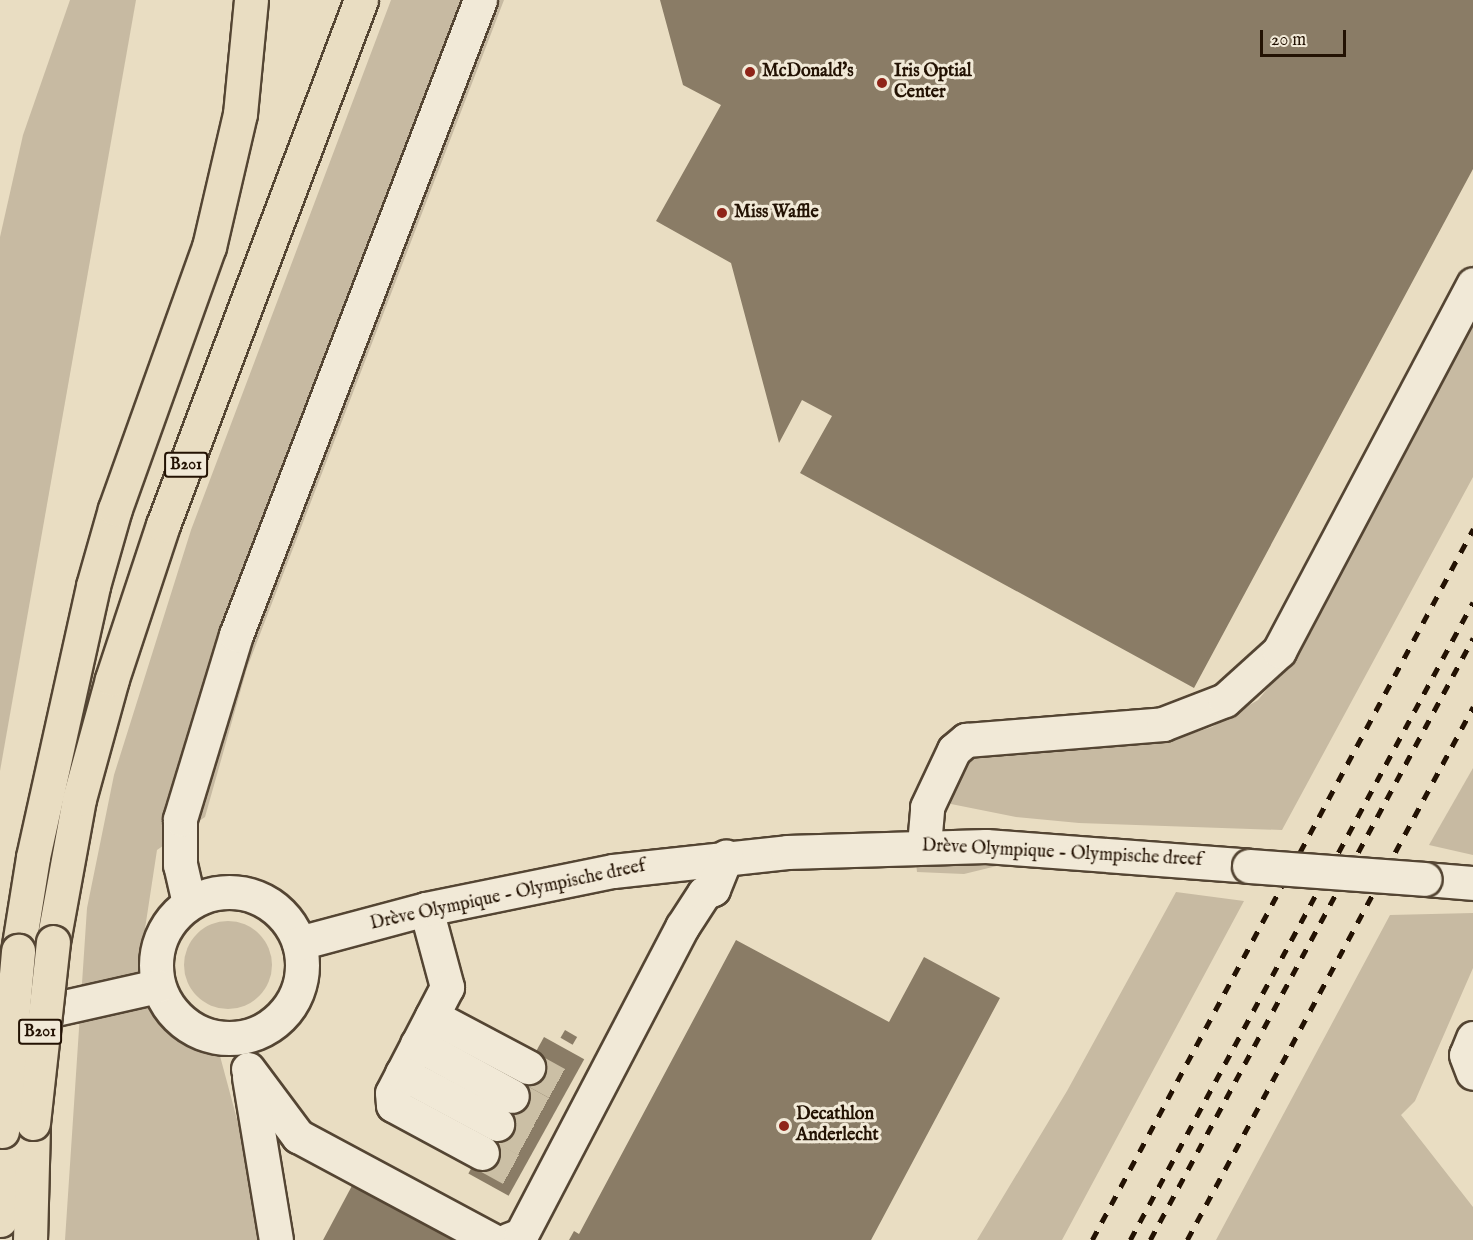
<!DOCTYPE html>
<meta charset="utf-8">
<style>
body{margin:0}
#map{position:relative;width:1473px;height:1240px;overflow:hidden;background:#e9ddc2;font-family:"IM FELL English",serif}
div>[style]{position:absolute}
.green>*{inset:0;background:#c7baa2}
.round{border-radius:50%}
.building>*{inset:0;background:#8a7c66;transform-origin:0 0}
.minor-tunnel>*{height:33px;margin-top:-16.5px;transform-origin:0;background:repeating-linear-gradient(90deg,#cbbfa5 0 33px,transparent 0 49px)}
.roads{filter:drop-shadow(2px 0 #544533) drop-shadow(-2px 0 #544533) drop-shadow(0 2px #544533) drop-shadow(0 -2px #544533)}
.minor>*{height:33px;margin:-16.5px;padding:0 16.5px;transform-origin:16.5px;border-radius:16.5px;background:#f1e9d7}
.minor>.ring{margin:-16.5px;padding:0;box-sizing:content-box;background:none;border:33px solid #f1e9d7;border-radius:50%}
.highway>*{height:33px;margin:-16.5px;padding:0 16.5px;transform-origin:16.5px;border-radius:16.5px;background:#e9ddc2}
.rail>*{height:4.5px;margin-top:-2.25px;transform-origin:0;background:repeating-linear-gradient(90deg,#231203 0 10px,transparent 0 20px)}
.bridges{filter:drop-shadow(2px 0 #544533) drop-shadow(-2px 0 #544533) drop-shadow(0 2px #544533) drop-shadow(0 -2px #544533)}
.minor-bridge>*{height:33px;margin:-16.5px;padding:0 16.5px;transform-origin:16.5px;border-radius:16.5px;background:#f1e9d7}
.highway-bridge>*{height:33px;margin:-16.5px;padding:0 16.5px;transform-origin:16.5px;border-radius:16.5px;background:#e9ddc2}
.dots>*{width:16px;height:16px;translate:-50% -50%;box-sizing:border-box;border:3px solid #f1e9d7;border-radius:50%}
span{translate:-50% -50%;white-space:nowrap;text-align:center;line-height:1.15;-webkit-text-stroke:6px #f1e9d7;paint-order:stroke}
.shield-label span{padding:2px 4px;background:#f1e9d7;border:2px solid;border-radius:4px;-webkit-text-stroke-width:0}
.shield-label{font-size:16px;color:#231203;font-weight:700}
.poi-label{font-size:18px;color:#231203;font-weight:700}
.left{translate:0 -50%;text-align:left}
.street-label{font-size:18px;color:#231203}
.scale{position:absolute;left:1260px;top:30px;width:86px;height:27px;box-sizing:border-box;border:3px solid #231203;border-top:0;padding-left:8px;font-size:18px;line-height:21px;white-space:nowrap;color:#231203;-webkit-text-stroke:4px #f1e9d7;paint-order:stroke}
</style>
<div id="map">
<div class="green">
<i style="clip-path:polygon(70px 0,136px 0,0 771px,0 237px,23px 135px)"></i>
<i style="clip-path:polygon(391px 0,504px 0,247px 668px,205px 817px,157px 850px,141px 955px,151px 1002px,170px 1030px,220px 1056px,245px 1149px,261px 1240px,65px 1240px,87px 908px,114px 775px,191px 530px)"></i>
<i style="clip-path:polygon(1473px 326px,1473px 477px,1282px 830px,1079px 823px,1016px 817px,951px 804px,949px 795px,962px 770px,978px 755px,1007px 749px,1184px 736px,1212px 727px,1258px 700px,1297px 653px)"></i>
<i style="clip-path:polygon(1473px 768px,1473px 855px,1429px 845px)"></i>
<i style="clip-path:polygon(916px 862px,1004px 862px,1005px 864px,964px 874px,917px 872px)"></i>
<i style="clip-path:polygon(1176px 892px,1244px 901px,1062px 1240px,977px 1240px,1067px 1091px)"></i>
<i style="clip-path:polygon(1473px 913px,1473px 968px,1415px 1101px,1401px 1115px,1473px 1207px,1473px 1240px,1216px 1240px,1390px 915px)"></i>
<i class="round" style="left:184px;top:921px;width:88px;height:88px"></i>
</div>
<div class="building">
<i style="clip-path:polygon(660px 0,1473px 0,1473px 169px,1194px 688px,800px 473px,832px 416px,802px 400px,779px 443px,731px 263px,656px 221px,721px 105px,683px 85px)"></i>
<i style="clip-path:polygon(736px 940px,889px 1022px,924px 957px,1000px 998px,871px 1240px,569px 1240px,574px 1231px,579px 1234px)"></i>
<i style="left:565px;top:1030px;width:14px;height:9px;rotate:30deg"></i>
<i style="left:544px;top:1037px;width:46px;height:156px;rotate:29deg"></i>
<i style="clip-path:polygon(354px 1182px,463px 1240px,323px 1240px)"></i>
</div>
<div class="minor-tunnel">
<i style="left:528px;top:1067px;width:46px;rotate:28.8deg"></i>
<i style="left:512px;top:1096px;width:46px;rotate:28.8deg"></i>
<i style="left:497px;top:1124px;width:46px;rotate:28.8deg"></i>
<i style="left:482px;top:1153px;width:46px;rotate:28.8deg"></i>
</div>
<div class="roads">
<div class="minor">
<i style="left:924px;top:845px;width:38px;rotate:-85deg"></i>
<i style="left:927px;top:807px;width:63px;rotate:-64.7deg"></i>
<i style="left:954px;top:750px;width:16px;rotate:-40deg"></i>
<i style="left:966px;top:740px;width:198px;rotate:-4.6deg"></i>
<i style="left:1163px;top:724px;width:66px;rotate:-21.2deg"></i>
<i style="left:1225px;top:700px;width:73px;rotate:-42.2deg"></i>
<i style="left:1279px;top:651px;width:415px;rotate:-62.1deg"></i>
<i style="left:1425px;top:879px;width:48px;rotate:4.8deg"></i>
<i class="ring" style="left:156px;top:892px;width:113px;height:113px"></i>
<i style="left:189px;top:903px;width:39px;rotate:-103deg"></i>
<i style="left:180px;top:865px;width:46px;rotate:-90deg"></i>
<i style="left:180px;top:819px;width:192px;rotate:-73.1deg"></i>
<i style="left:236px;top:635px;width:680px;rotate:-68.98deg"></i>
<i style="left:426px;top:909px;width:81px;rotate:74.9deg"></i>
<i style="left:447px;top:987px;width:119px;rotate:117.4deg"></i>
<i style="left:392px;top:1093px;width:12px;rotate:85deg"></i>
<i style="left:393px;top:1105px;width:101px;rotate:28.3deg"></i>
<i style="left:299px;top:943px;width:131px;rotate:-15deg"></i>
<i style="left:426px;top:909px;width:191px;rotate:-11.5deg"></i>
<i style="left:613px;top:871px;width:175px;rotate:-6.2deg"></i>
<i style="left:787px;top:852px;width:199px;rotate:-1.7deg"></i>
<i style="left:986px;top:846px;width:264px;rotate:4.3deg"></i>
<i style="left:432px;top:1016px;width:109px;rotate:28deg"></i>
<i style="left:20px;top:1017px;width:141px;rotate:-12.7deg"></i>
<i style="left:1473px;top:1038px;width:18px;rotate:112deg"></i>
<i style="left:1466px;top:1055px;width:19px;rotate:69deg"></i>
<i style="left:417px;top:1044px;width:108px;rotate:28.7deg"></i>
<i style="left:248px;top:1069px;width:84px;rotate:53.3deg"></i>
<i style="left:298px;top:1136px;width:220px;rotate:28.2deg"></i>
<i style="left:402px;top:1073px;width:108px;rotate:28.2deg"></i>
<i style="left:249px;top:1077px;width:165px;rotate:80.6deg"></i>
<i style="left:508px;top:1240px;width:14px;rotate:-21deg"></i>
<i style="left:521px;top:1235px;width:348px;rotate:-62.4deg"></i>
<i style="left:682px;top:927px;width:40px;rotate:-57.1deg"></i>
<i style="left:704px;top:893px;width:10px;rotate:-24deg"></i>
<i style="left:713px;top:889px;width:35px;rotate:-68deg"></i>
</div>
<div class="highway">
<i style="left:53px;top:942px;width:145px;rotate:-79.7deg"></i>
<i style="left:79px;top:799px;width:124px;rotate:-74.6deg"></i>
<i style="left:112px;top:679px;width:162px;rotate:-71.7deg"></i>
<i style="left:163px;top:525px;width:561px;rotate:-69.34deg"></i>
<i style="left:18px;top:951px;width:95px;rotate:-80.9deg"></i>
<i style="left:33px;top:857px;width:278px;rotate:-77.5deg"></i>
<i style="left:93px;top:586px;width:80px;rotate:-74.1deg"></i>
<i style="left:115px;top:509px;width:278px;rotate:-70.3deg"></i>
<i style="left:209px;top:247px;width:137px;rotate:-76.9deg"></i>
<i style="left:240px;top:114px;width:115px;rotate:-84.5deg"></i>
<i style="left:0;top:1220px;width:89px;rotate:-88.7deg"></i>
<i style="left:30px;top:1240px;width:117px;rotate:-88.5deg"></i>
</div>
</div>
<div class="rail">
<i style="left:1092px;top:1240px;width:807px;rotate:-61.81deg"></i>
<i style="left:1130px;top:1240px;width:724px;rotate:-61.74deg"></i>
<i style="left:1150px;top:1240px;width:683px;rotate:-61.78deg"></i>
<i style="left:1187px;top:1240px;width:605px;rotate:-61.78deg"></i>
</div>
<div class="bridges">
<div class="minor-bridge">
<i style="left:1249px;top:866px;width:176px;rotate:4.2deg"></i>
</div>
<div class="highway-bridge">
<i style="left:33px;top:1123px;width:182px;rotate:-83.7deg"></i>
<i style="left:2px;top:1131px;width:181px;rotate:-84.9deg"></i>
</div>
</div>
<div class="dots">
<i style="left:750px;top:72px;background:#8f2418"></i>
<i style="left:882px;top:83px;background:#8f2418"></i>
<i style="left:722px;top:213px;background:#8f2418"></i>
<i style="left:784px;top:1126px;background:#8f2418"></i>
</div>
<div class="shield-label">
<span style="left:186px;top:465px">B201</span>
<span style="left:40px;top:1032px">B201</span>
</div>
<div class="poi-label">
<span class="left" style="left:762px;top:72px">McDonald's</span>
<span class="left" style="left:894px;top:83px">Iris Optial<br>Center</span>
<span class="left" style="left:734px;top:213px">Miss Waffle</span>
<span class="left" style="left:796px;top:1126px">Decathlon<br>Anderlecht</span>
</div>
<div class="street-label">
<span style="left:1062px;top:854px;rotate:3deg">Drève Olympique - Olympische dreef</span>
<span style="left:508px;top:896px;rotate:-12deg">Drève Olympique - Olympische dreef</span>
</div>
<div class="scale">20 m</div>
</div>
